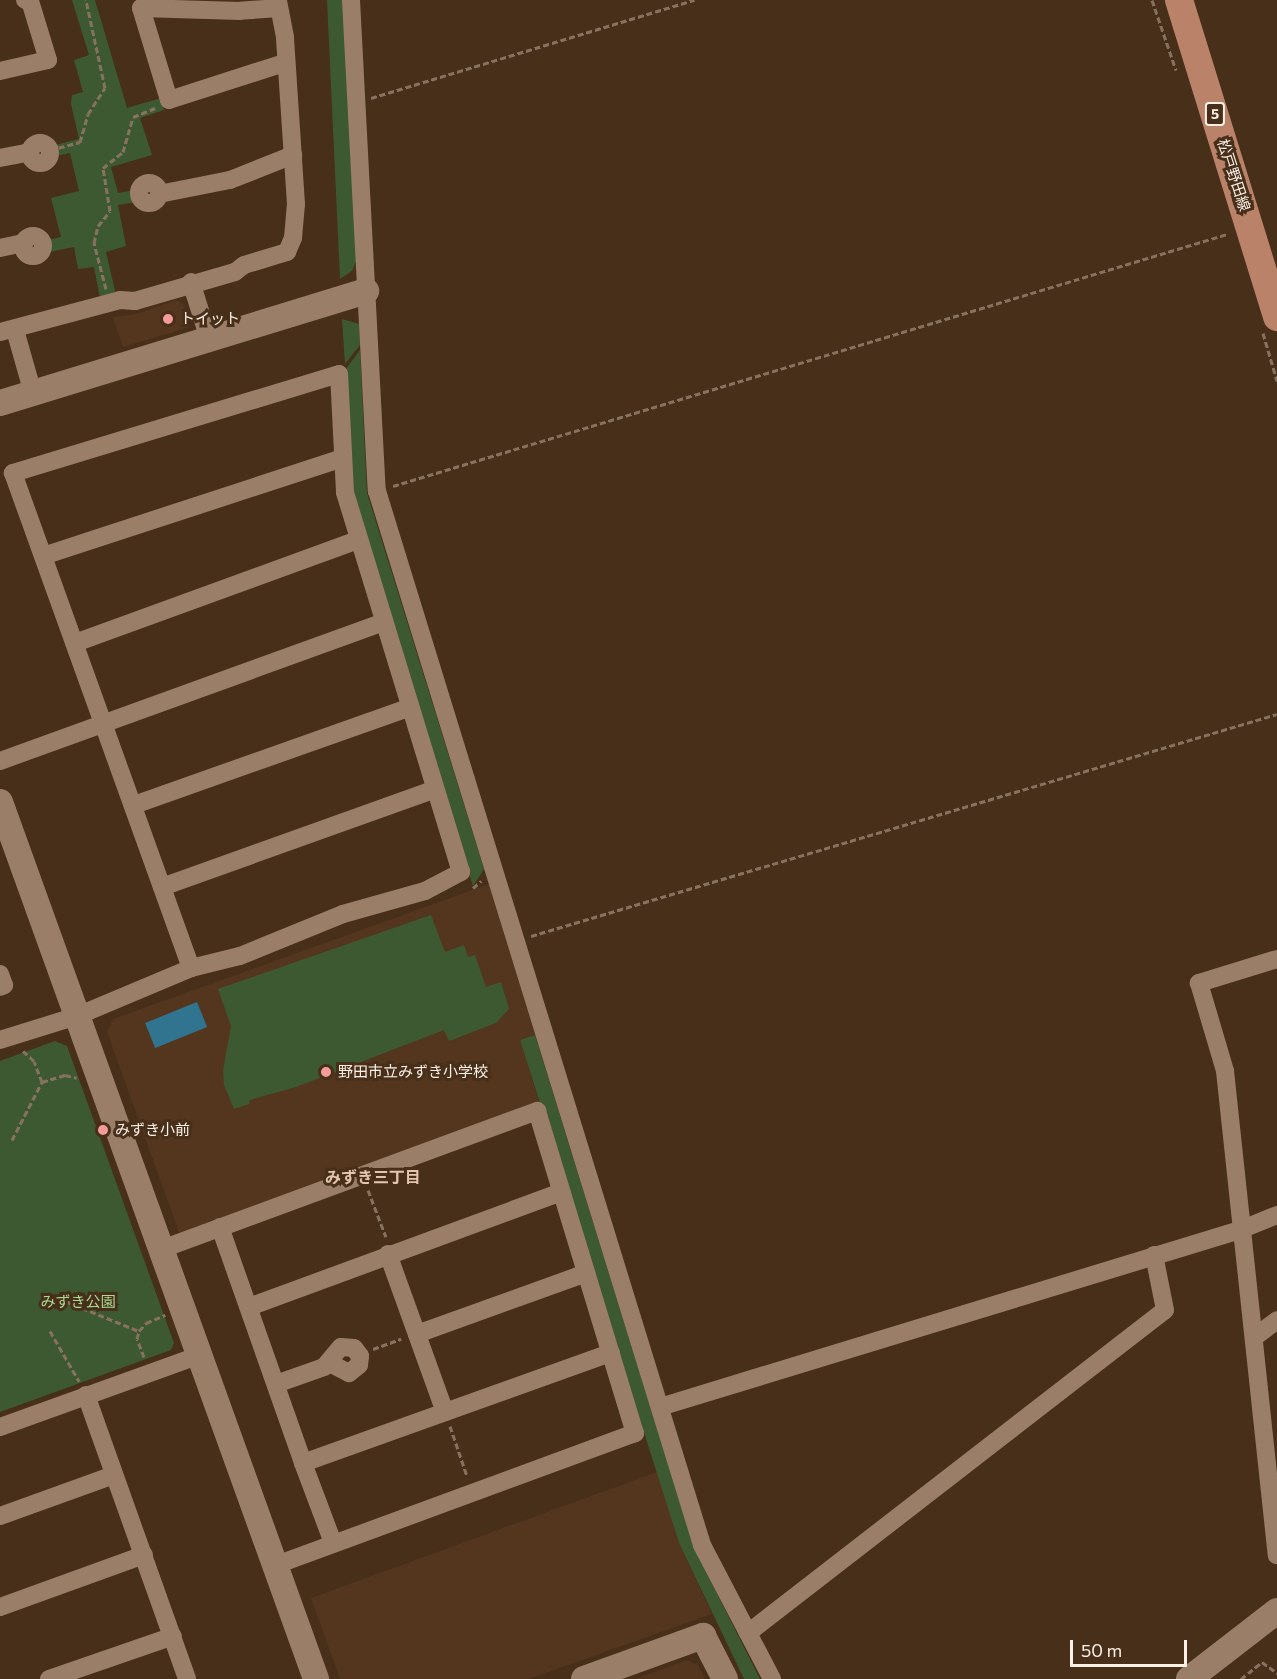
<!DOCTYPE html>
<meta charset="utf-8">
<style>
body{margin:0}
#map{position:relative;width:1277px;height:1679px;overflow:hidden;background:#472f1a;font-family:Commissioner,"Noto Sans JP",sans-serif}
div>[style]{position:absolute}
.built>*{inset:0;background:#53361d}
.green>*{inset:0;background:#3d5932}
.water>*{inset:0;background:#317490;transform-origin:0 0}
.path>*{height:3px;margin-top:-1.5px;transform-origin:0;background:repeating-linear-gradient(90deg,#877261 0 6px,transparent 0 9px)}
.street>*{height:18px;margin:-9px;padding:0 9px;transform-origin:9px;border-radius:9px;background:#9b7e68}
.street>.ring{margin:-9px;padding:0;box-sizing:content-box;background:none;border:18px solid #9b7e68;border-radius:50%}
.secondary>*{height:26px;margin:-13px;padding:0 13px;transform-origin:13px;border-radius:13px;background:#9b7e68}
.primary>*{height:28px;margin:-14px;padding:0 14px;transform-origin:14px;border-radius:14px;background:#ba8369}
.dots>*{width:16px;height:16px;translate:-50% -50%;box-sizing:border-box;border:3px solid #472f1a;border-radius:50%}
span{translate:-50% -50%;white-space:nowrap;text-align:center;line-height:1.15;-webkit-text-stroke:6px #472f1a;paint-order:stroke}
.shield-label span{padding:2px 4px;background:#472f1a;border:2px solid;border-radius:4px;-webkit-text-stroke-width:0}
.shield-label{font-size:14px;color:#fdf0e6;font-weight:700}
.street-label{font-size:15px;color:#fdf0e6}
.poi-label{font-size:15px;color:#fdf0e6}
.left{translate:0 -50%;text-align:left}
.park-label{font-size:15px;color:#a7da92}
.neighbourhood-label{font-size:16px;color:#e3c4ac;font-weight:700}
.scale{position:absolute;left:1070px;top:1640px;width:117px;height:27px;box-sizing:border-box;border:3px solid #fdf0e6;border-top:0;padding-left:8px;font-size:18px;line-height:21px;white-space:nowrap;color:#fdf0e6;-webkit-text-stroke:4px #472f1a;paint-order:stroke}
</style>
<div id="map">
<div class="built">
<i style="clip-path:polygon(176px 300px,183px 304px,190px 327px,123px 347px,113px 317px,137px 314px)"></i>
<i style="clip-path:polygon(489px 884px,535px 1035px,520px 1040px,540px 1105px,180px 1235px,107px 1032px,113px 1019px)"></i>
<i style="clip-path:polygon(657px 1472px,679px 1543px,712px 1614px,529px 1679px,340px 1679px,311px 1598px)"></i>
<i style="clip-path:polygon(687px 1660px,698px 1665px,705px 1679px,635px 1679px)"></i>
</div>
<div class="green">
<i style="clip-path:polygon(72px 0,95px 0,127px 108px,161px 98px,164px 110px,140px 118px,152px 155px,111px 167px,118px 193px,135px 190px,137px 202px,118px 205px,126px 246px,106px 252px,116px 295px,100px 298px,94px 267px,78px 269px,74px 247px,49px 252px,49px 240px,61px 237px,51px 198px,79px 191px,70px 153px,56px 156px,55px 145px,79px 139px,71px 104px,72px 95px,83px 92px,74px 60px,89px 55px)"></i>
<i style="clip-path:polygon(327px 0,344px 0,357px 259px,352px 271px,340px 279px)"></i>
<i style="clip-path:polygon(342px 319px,359px 324px,360px 345px,345px 364px)"></i>
<i style="clip-path:polygon(360px 350px,367px 493px,484px 869px,473px 886px,352px 492px,346px 369px)"></i>
<i style="clip-path:polygon(431px 915px,445px 952px,464px 945px,468px 957px,475px 955px,486px 987px,501px 982px,509px 1009px,496px 1023px,449px 1041px,444px 1030px,296px 1087px,250px 1100px,249px 1104px,234px 1109px,224px 1085px,223px 1070px,231px 1026px,218px 989px)"></i>
<i style="clip-path:polygon(535px 1035px,694px 1548px,760px 1679px,744px 1679px,679px 1543px,520px 1040px)"></i>
<i style="clip-path:polygon(55px 1041px,67px 1046px,174px 1343px,171px 1350px,0 1412px,0 1061px)"></i>
</div>
<div class="water">
<i style="left:197px;top:1002px;width:27px;height:56px;rotate:68deg"></i>
</div>
<div class="path">
<i style="left:1152px;top:0;width:74px;rotate:71.1deg"></i>
<i style="left:371px;top:98px;width:338px;rotate:-16.9deg"></i>
<i style="left:50px;top:150px;width:31px;rotate:-15deg"></i>
<i style="left:80px;top:142px;width:29px;rotate:-74deg"></i>
<i style="left:88px;top:114px;width:31px;rotate:-57deg"></i>
<i style="left:105px;top:88px;width:90px;rotate:-102.2deg"></i>
<i style="left:106px;top:289px;width:48px;rotate:-104.6deg"></i>
<i style="left:94px;top:243px;width:17px;rotate:-77deg"></i>
<i style="left:98px;top:226px;width:19px;rotate:-51deg"></i>
<i style="left:110px;top:211px;width:44px;rotate:-99.2deg"></i>
<i style="left:103px;top:168px;width:26px;rotate:-39deg"></i>
<i style="left:123px;top:152px;width:36px;rotate:-74deg"></i>
<i style="left:133px;top:117px;width:24px;rotate:-22deg"></i>
<i style="left:1263px;top:333px;width:50px;rotate:73.7deg"></i>
<i style="left:393px;top:486px;width:871px;rotate:-16.81deg"></i>
<i style="left:473px;top:888px;width:11px;rotate:-41deg"></i>
<i style="left:531px;top:936px;width:778px;rotate:-16.57deg"></i>
<i style="left:42px;top:1082px;width:24px;rotate:-17deg"></i>
<i style="left:65px;top:1075px;width:12px;rotate:14deg"></i>
<i style="left:12px;top:1140px;width:65px;rotate:-62.7deg"></i>
<i style="left:42px;top:1082px;width:22px;rotate:-111deg"></i>
<i style="left:34px;top:1061px;width:16px;rotate:-137deg"></i>
<i style="left:368px;top:1190px;width:50px;rotate:69deg"></i>
<i style="left:65px;top:1301px;width:80px;rotate:22.1deg"></i>
<i style="left:50px;top:1331px;width:58px;rotate:59.9deg"></i>
<i style="left:373px;top:1349px;width:30px;rotate:-20deg"></i>
<i style="left:144px;top:1357px;width:19px;rotate:-111deg"></i>
<i style="left:137px;top:1339px;width:8px;rotate:-76deg"></i>
<i style="left:139px;top:1331px;width:11px;rotate:-49deg"></i>
<i style="left:146px;top:1323px;width:21px;rotate:-23deg"></i>
<i style="left:450px;top:1426px;width:53px;rotate:71.2deg"></i>
<i style="left:1241px;top:1679px;width:27px;rotate:-39deg"></i>
<i style="left:1262px;top:1662px;width:19px;rotate:36deg"></i>
</div>
<div class="street">
<i style="left:351px;top:0;width:492px;rotate:87deg"></i>
<i style="left:377px;top:491px;width:1103px;rotate:72.86deg"></i>
<i style="left:702px;top:1545px;width:151px;rotate:62.4deg"></i>
<i style="left:279px;top:8px;width:39px;rotate:176deg"></i>
<i style="left:240px;top:11px;width:99px;rotate:-178.3deg"></i>
<i style="left:141px;top:8px;width:96px;rotate:73.1deg"></i>
<i style="left:169px;top:100px;width:121px;rotate:-17.8deg"></i>
<i style="left:0;top:71px;width:49px;rotate:-12.9deg"></i>
<i style="left:48px;top:60px;width:62px;rotate:-107deg"></i>
<i style="left:30px;top:1px;width:5px;rotate:-169deg"></i>
<i class="ring" style="left:30px;top:143px;width:2px;height:2px"></i>
<i style="left:0;top:158px;width:31px;rotate:-11deg"></i>
<i class="ring" style="left:139px;top:183px;width:2px;height:2px"></i>
<i style="left:159px;top:194px;width:72px;rotate:-11.2deg"></i>
<i style="left:230px;top:180px;width:68px;rotate:-21.6deg"></i>
<i class="ring" style="left:23px;top:236px;width:2px;height:2px"></i>
<i style="left:0;top:248px;width:25px;rotate:-12deg"></i>
<i style="left:191px;top:282px;width:60px;rotate:72.5deg"></i>
<i style="left:15px;top:330px;width:66px;rotate:74.1deg"></i>
<i style="left:0;top:332px;width:124px;rotate:-14.9deg"></i>
<i style="left:120px;top:300px;width:15px;rotate:4deg"></i>
<i style="left:135px;top:301px;width:104px;rotate:-16.2deg"></i>
<i style="left:235px;top:272px;width:11px;rotate:-38deg"></i>
<i style="left:244px;top:265px;width:45px;rotate:-16.8deg"></i>
<i style="left:287px;top:252px;width:15px;rotate:-67deg"></i>
<i style="left:293px;top:238px;width:34px;rotate:-85deg"></i>
<i style="left:296px;top:204px;width:167px;rotate:-93.8deg"></i>
<i style="left:285px;top:37px;width:38px;rotate:-101deg"></i>
<i style="left:43px;top:556px;width:315px;rotate:-18.1deg"></i>
<i style="left:75px;top:643px;width:301px;rotate:-20deg"></i>
<i style="left:0;top:761px;width:408px;rotate:-19.9deg"></i>
<i style="left:134px;top:805px;width:293px;rotate:-19.5deg"></i>
<i style="left:162px;top:887px;width:290px;rotate:-19.7deg"></i>
<i style="left:1277px;top:959px;width:82px;rotate:162.9deg"></i>
<i style="left:1199px;top:983px;width:92px;rotate:73.5deg"></i>
<i style="left:1225px;top:1071px;width:487px;rotate:83.9deg"></i>
<i style="left:0;top:974px;width:12px;rotate:70deg"></i>
<i style="left:4px;top:985px;width:4px;rotate:153deg"></i>
<i style="left:0;top:1040px;width:81px;rotate:-17.3deg"></i>
<i style="left:77px;top:1016px;width:124px;rotate:-22.8deg"></i>
<i style="left:191px;top:968px;width:50px;rotate:-13.8deg"></i>
<i style="left:240px;top:956px;width:111px;rotate:-22.2deg"></i>
<i style="left:343px;top:914px;width:85px;rotate:-15.7deg"></i>
<i style="left:425px;top:891px;width:41px;rotate:-27.8deg"></i>
<i style="left:461px;top:872px;width:397px;rotate:-107deg"></i>
<i style="left:345px;top:492px;width:118px;rotate:-92.9deg"></i>
<i style="left:339px;top:374px;width:341px;rotate:163.1deg"></i>
<i style="left:13px;top:473px;width:526px;rotate:70.22deg"></i>
<i style="left:220px;top:1227px;width:250px;rotate:70.6deg"></i>
<i style="left:303px;top:1463px;width:327px;rotate:-19.7deg"></i>
<i style="left:162px;top:1249px;width:400px;rotate:-20.2deg"></i>
<i style="left:537px;top:1111px;width:337px;rotate:73.1deg"></i>
<i style="left:635px;top:1433px;width:382px;rotate:159.8deg"></i>
<i style="left:388px;top:1254px;width:168px;rotate:70.2deg"></i>
<i style="left:249px;top:1307px;width:333px;rotate:-20.2deg"></i>
<i style="left:417px;top:1334px;width:180px;rotate:-19.8deg"></i>
<i style="left:1256px;top:1336px;width:26px;rotate:-37deg"></i>
<i style="left:276px;top:1384px;width:51px;rotate:-19.5deg"></i>
<i style="left:324px;top:1367px;width:26px;rotate:-50deg"></i>
<i style="left:341px;top:1347px;width:13px;rotate:4deg"></i>
<i style="left:354px;top:1348px;width:10px;rotate:53deg"></i>
<i style="left:360px;top:1356px;width:9px;rotate:96deg"></i>
<i style="left:359px;top:1365px;width:13px;rotate:141deg"></i>
<i style="left:349px;top:1373px;width:22px;rotate:-153deg"></i>
<i style="left:86px;top:1395px;width:301px;rotate:70.4deg"></i>
<i style="left:660px;top:1407px;width:606px;rotate:-16.97deg"></i>
<i style="left:1240px;top:1230px;width:40px;rotate:-22deg"></i>
<i style="left:0;top:1427px;width:213px;rotate:-19.8deg"></i>
<i style="left:303px;top:1463px;width:85px;rotate:69.4deg"></i>
<i style="left:0;top:1516px;width:121px;rotate:-19.8deg"></i>
<i style="left:0;top:1607px;width:153px;rotate:-19.9deg"></i>
<i style="left:748px;top:1633px;width:527px;rotate:-37.76deg"></i>
<i style="left:1165px;top:1310px;width:56px;rotate:-101.3deg"></i>
<i style="left:49px;top:1679px;width:131px;rotate:-19.1deg"></i>
</div>
<div class="secondary">
<i style="left:0;top:403px;width:383px;rotate:-17deg"></i>
<i style="left:0;top:802px;width:932px;rotate:70.18deg"></i>
<i style="left:584px;top:1679px;width:127px;rotate:-19.9deg"></i>
<i style="left:703px;top:1636px;width:48px;rotate:62.9deg"></i>
<i style="left:1189px;top:1679px;width:111px;rotate:-37.7deg"></i>
</div>
<div class="primary">
<i style="left:1179px;top:0;width:332px;rotate:72.8deg"></i>
</div>
<div class="dots">
<i style="left:168px;top:319px;background:#f59b9b"></i>
<i style="left:326px;top:1072px;background:#f59b9b"></i>
<i style="left:103px;top:1130px;background:#f59b9b"></i>
</div>
<div class="shield-label">
<span style="left:1215px;top:114px">5</span>
</div>
<div class="street-label">
<span style="left:1234px;top:175px;rotate:72deg">松戸野田線</span>
</div>
<div class="poi-label">
<span class="left" style="left:180px;top:319px">トイット</span>
<span class="left" style="left:338px;top:1072px">野田市立みずき小学校</span>
<span class="left" style="left:115px;top:1130px">みずき小前</span>
</div>
<div class="park-label">
<span style="left:78px;top:1302px">みずき公園</span>
</div>
<div class="neighbourhood-label">
<span style="left:373px;top:1177px">みずき三丁目</span>
</div>
<div class="scale">50 m</div>
</div>
